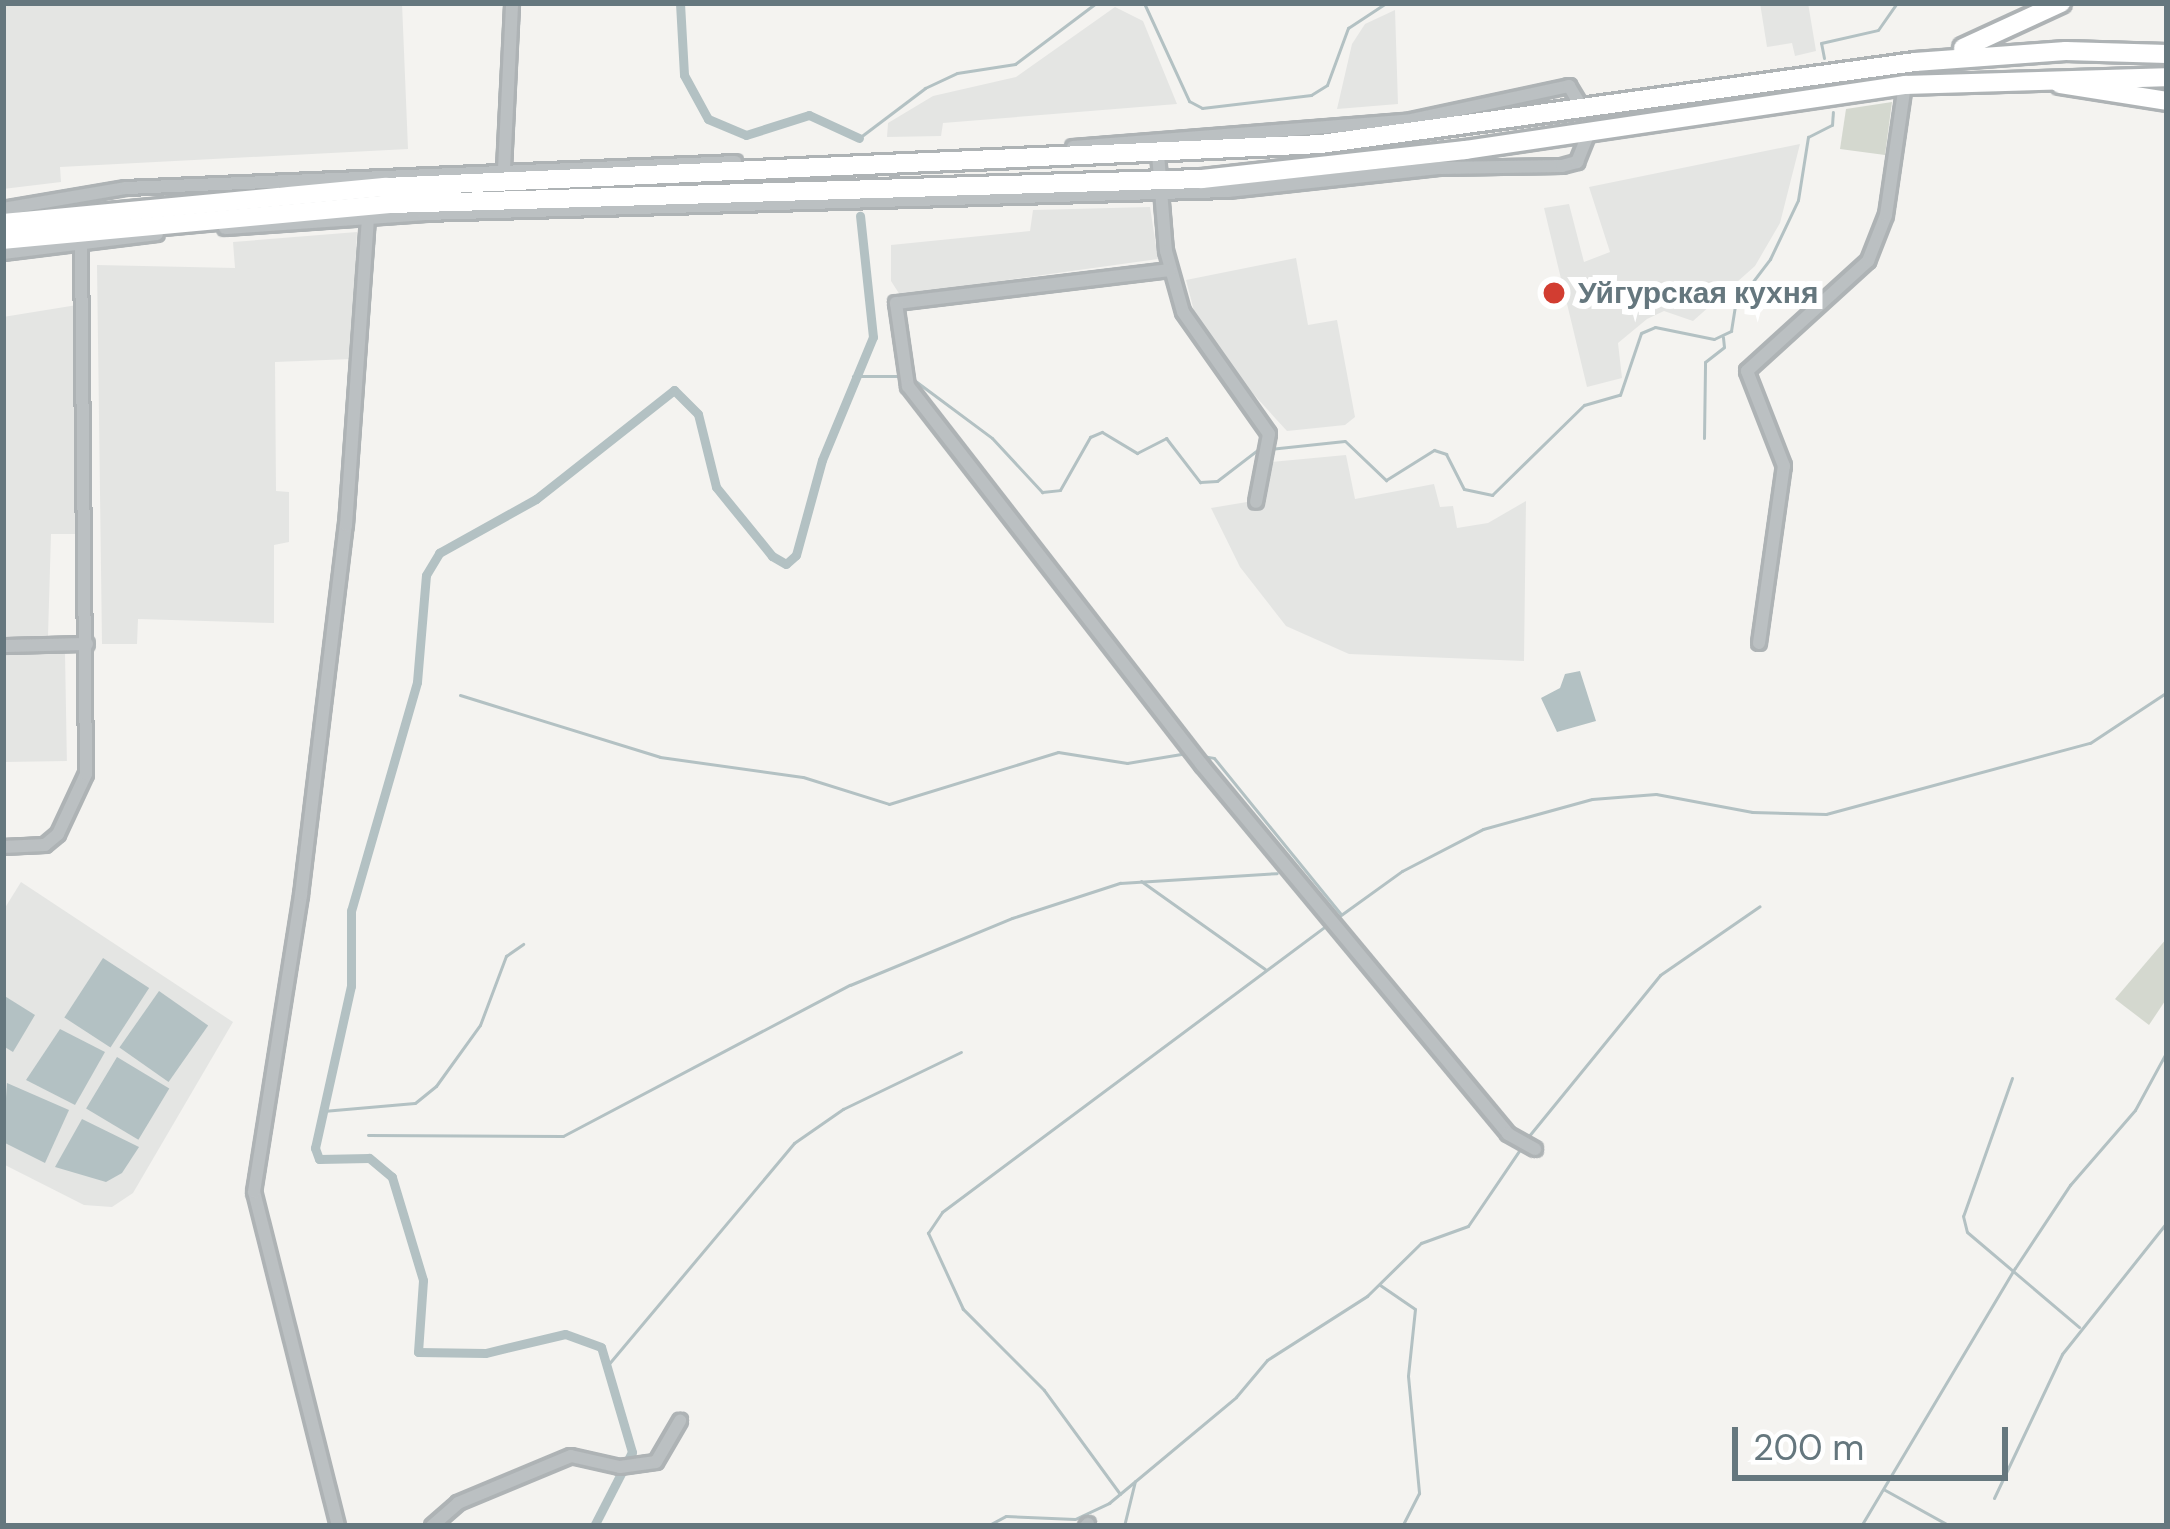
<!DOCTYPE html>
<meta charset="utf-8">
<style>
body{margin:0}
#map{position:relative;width:2170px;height:1529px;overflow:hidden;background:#f4f3f0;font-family:"DM Sans",sans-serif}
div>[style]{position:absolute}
.built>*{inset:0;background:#e4e5e3;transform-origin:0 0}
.green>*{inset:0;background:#d4d8cf}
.water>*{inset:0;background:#b3c1c3;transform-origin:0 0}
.stream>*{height:3px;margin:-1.5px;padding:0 1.5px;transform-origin:1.5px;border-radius:1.5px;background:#b3c1c3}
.canal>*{height:9px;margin:-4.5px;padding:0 4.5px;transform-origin:4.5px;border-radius:4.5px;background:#b3c1c3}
.roads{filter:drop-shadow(3px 0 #aeb3b5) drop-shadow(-3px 0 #aeb3b5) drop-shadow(0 3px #aeb3b5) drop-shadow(0 -3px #aeb3b5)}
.minor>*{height:12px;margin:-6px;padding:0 6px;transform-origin:6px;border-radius:6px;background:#bbc0c2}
.highway>*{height:18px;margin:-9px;padding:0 9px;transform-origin:9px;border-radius:9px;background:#fff}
.dots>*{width:33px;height:33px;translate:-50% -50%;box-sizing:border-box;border:6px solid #fff;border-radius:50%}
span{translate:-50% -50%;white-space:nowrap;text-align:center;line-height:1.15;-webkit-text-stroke:12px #fff;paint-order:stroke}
.poi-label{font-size:30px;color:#65777e;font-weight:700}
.left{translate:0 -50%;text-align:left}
.frame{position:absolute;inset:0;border:6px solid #65777e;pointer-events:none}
.scale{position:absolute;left:1732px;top:1427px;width:276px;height:54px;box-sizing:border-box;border:6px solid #65777e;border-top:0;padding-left:15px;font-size:36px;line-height:42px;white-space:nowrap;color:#65777e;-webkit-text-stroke:9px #fff;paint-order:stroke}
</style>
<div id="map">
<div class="built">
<i style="clip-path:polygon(3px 3px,402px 3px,408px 149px,60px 167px,61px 182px,3px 189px)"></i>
<i style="clip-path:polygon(1760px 3px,1808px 3px,1816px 51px,1795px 56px,1792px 43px,1767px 47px)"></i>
<i style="clip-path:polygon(1115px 7px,1143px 21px,1177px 104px,943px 123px,941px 136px,887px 137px,888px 123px,933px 96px,1016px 77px)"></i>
<i style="clip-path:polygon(1395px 10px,1398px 104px,1337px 109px,1352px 44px,1365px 24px)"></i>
<i style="clip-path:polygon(1800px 144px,1780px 223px,1755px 266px,1693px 321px,1664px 311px,1647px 319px,1618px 343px,1622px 378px,1587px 387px,1544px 208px,1569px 204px,1584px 262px,1610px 252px,1589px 187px)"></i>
<i style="clip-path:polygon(1150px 207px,1158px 259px,900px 295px,891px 281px,891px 245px,1030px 231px,1033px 210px)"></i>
<i style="clip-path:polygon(357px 232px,351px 359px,275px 362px,276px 491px,289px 492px,289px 542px,274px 545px,274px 623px,138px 619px,137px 644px,102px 644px,97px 265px,235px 268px,233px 242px)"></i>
<i style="clip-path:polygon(1296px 258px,1308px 325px,1337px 320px,1355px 417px,1345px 425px,1287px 431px,1224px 362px,1194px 311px,1186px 280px)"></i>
<i style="clip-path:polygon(77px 305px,76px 534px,51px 534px,48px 636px,3px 638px,3px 317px)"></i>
<i style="clip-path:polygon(1346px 455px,1355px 499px,1434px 484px,1440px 507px,1453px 506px,1457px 528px,1488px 523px,1526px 501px,1524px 661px,1349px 654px,1286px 626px,1240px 567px,1211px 508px,1265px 499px,1271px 462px)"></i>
<i style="left:65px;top:652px;width:109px;height:62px;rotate:89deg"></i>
<i style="clip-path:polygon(21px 882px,233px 1022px,133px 1193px,112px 1207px,84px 1205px,3px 1164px,3px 911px)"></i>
</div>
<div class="green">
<i style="clip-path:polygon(1892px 102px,1885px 155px,1840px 149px,1846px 109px)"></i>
<i style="clip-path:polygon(2167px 938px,2167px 998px,2149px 1025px,2115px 999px)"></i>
</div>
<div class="water">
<i style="clip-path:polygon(1580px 671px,1596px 721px,1557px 732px,1541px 698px,1560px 688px,1565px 674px)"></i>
<i style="left:103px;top:958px;width:55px;height:71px;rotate:33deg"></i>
<i style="left:159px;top:991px;width:60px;height:69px;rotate:35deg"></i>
<i style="clip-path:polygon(3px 995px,35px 1015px,13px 1052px,3px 1046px)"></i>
<i style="clip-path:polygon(60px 1029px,105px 1052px,75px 1105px,26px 1080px)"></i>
<i style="left:117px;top:1057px;width:61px;height:60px;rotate:31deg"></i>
<i style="clip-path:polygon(7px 1083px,69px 1110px,45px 1163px,3px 1142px)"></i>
<i style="clip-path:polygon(82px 1119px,139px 1147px,122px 1173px,106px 1182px,55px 1167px)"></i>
</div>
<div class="stream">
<i style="left:1144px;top:3px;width:108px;rotate:65.3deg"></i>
<i style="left:1189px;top:101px;width:15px;rotate:28deg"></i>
<i style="left:1202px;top:108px;width:110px;rotate:-6.8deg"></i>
<i style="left:1311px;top:95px;width:19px;rotate:-32deg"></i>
<i style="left:1327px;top:85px;width:61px;rotate:-69.8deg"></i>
<i style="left:1348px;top:28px;width:45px;rotate:-33.3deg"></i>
<i style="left:1824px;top:58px;width:15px;rotate:-101deg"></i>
<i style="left:1821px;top:43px;width:58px;rotate:-12.8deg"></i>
<i style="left:1878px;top:30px;width:33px;rotate:-55deg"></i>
<i style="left:859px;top:138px;width:83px;rotate:-37.1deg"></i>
<i style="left:925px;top:88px;width:35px;rotate:-25deg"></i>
<i style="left:957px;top:73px;width:59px;rotate:-8.8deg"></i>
<i style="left:1015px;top:64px;width:101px;rotate:-37deg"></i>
<i style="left:853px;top:376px;width:46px"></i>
<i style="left:914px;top:380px;width:97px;rotate:36.6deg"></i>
<i style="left:992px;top:438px;width:74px;rotate:47.2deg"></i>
<i style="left:1042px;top:492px;width:18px;rotate:-6deg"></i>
<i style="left:1060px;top:490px;width:61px;rotate:-60.5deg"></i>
<i style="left:1090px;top:437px;width:13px;rotate:-23deg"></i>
<i style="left:1102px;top:432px;width:41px;rotate:31deg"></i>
<i style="left:1137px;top:453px;width:33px;rotate:-27deg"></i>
<i style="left:1166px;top:438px;width:56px;rotate:52.3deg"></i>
<i style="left:1200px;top:482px;width:17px;rotate:-3deg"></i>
<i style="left:1217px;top:481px;width:54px;rotate:-37.5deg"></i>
<i style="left:1704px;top:438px;width:76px;rotate:-89.2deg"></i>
<i style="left:1705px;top:362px;width:24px;rotate:-38deg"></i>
<i style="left:1724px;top:347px;width:10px;rotate:-96deg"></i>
<i style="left:1269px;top:449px;width:76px;rotate:-6deg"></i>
<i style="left:1345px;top:441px;width:57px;rotate:43.6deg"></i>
<i style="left:1386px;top:480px;width:57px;rotate:-32deg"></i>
<i style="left:1434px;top:450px;width:13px;rotate:18deg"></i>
<i style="left:1446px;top:454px;width:39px;rotate:63deg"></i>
<i style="left:1464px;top:489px;width:29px;rotate:12deg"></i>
<i style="left:1492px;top:495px;width:129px;rotate:-44.4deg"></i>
<i style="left:1584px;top:405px;width:37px;rotate:-16deg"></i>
<i style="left:1620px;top:395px;width:65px;rotate:-71.3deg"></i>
<i style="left:1641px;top:333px;width:15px;rotate:-23deg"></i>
<i style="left:1655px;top:327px;width:60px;rotate:11.5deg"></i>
<i style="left:1714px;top:339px;width:19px;rotate:-25deg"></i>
<i style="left:1731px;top:331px;width:26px;rotate:-81deg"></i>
<i style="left:1735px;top:305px;width:58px;rotate:-52.7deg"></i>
<i style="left:1770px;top:259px;width:65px;rotate:-64.6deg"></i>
<i style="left:1798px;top:200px;width:64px;rotate:-81deg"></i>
<i style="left:1808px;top:137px;width:27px;rotate:-27deg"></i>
<i style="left:1832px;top:125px;width:13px;rotate:-86deg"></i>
<i style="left:460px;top:695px;width:209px;rotate:17.2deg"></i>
<i style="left:660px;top:757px;width:144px;rotate:8deg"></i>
<i style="left:803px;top:777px;width:90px;rotate:17.4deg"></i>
<i style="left:889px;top:804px;width:177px;rotate:-17.1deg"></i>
<i style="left:1058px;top:752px;width:70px;rotate:9.1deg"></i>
<i style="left:1127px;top:763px;width:61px;rotate:-9.5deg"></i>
<i style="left:1202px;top:756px;width:12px;rotate:9deg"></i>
<i style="left:1214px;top:758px;width:200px;rotate:50.9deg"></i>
<i style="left:1141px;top:881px;width:152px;rotate:35.4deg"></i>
<i style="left:1334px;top:920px;width:84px;rotate:-35.8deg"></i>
<i style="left:1402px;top:871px;width:91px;rotate:-27.4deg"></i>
<i style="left:1483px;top:829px;width:113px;rotate:-15.4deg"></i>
<i style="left:1592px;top:799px;width:64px;rotate:-4.5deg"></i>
<i style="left:1656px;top:794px;width:98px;rotate:10.6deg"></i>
<i style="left:1752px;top:812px;width:74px;rotate:1.5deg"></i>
<i style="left:1826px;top:814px;width:273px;rotate:-15.1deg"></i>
<i style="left:2090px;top:743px;width:92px;rotate:-33.5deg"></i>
<i style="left:2012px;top:1078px;width:146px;rotate:109.5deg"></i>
<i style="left:1963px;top:1216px;width:16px;rotate:76deg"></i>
<i style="left:1967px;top:1232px;width:147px;rotate:40.3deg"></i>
<i style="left:323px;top:1111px;width:92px;rotate:-5deg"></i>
<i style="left:415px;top:1103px;width:27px;rotate:-39deg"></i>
<i style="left:436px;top:1086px;width:75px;rotate:-54.2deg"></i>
<i style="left:480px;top:1025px;width:74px;rotate:-69.4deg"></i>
<i style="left:506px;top:956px;width:21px;rotate:-35deg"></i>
<i style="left:368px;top:1135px;width:195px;rotate:0.3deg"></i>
<i style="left:563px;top:1136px;width:324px;rotate:-27.8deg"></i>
<i style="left:850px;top:985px;width:175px;rotate:-22.5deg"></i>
<i style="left:1012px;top:918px;width:114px;rotate:-18deg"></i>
<i style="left:1120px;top:883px;width:157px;rotate:-3.6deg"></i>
<i style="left:1528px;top:1137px;width:209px;rotate:-50.8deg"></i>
<i style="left:1660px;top:975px;width:121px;rotate:-34.6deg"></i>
<i style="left:1380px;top:1285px;width:42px;rotate:34.4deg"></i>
<i style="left:1415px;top:1309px;width:67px;rotate:96deg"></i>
<i style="left:1408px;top:1376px;width:118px;rotate:84.6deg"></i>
<i style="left:1419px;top:1493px;width:37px;rotate:117deg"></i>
<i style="left:607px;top:1366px;width:291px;rotate:-50deg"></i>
<i style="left:794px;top:1143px;width:60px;rotate:-34.8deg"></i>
<i style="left:843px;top:1109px;width:131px;rotate:-25.8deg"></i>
<i style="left:1885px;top:1490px;width:74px;rotate:29deg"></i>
<i style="left:1120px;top:1494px;width:129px;rotate:-126.2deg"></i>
<i style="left:1044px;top:1390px;width:115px;rotate:-135deg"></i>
<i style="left:963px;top:1309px;width:84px;rotate:-114.7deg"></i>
<i style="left:928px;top:1233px;width:25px;rotate:-56deg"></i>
<i style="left:942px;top:1212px;width:480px;rotate:-36.7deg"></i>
<i style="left:1994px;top:1498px;width:159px;rotate:-64.7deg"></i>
<i style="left:2062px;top:1354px;width:169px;rotate:-51.5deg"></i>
<i style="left:987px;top:1526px;width:21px;rotate:-28deg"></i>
<i style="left:1006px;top:1516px;width:69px;rotate:2.5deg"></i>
<i style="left:1075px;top:1519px;width:38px;rotate:-25deg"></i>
<i style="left:1109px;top:1503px;width:165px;rotate:-39.8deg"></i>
<i style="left:1236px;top:1397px;width:48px;rotate:-50deg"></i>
<i style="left:1267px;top:1360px;width:119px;rotate:-32.6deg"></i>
<i style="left:1367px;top:1296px;width:76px;rotate:-44.5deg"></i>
<i style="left:1421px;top:1243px;width:50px;rotate:-19.9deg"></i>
<i style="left:1468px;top:1226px;width:98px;rotate:-55.8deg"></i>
<i style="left:1124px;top:1526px;width:46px;rotate:-76.3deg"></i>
<i style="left:1861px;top:1526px;width:300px;rotate:-59.2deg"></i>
<i style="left:2015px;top:1268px;width:100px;rotate:-56.5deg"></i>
<i style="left:2070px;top:1185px;width:99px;rotate:-49.1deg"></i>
<i style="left:2135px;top:1110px;width:67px;rotate:-61.5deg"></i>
</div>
<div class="canal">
<i style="left:680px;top:3px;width:72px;rotate:86.8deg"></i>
<i style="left:684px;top:75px;width:50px;rotate:61.4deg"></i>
<i style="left:708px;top:119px;width:41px;rotate:22.8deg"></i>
<i style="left:746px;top:135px;width:66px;rotate:-17.6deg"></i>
<i style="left:809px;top:115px;width:55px;rotate:24.7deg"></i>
<i style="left:594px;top:1526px;width:83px;rotate:-62.8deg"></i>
<i style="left:632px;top:1452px;width:109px;rotate:-106.4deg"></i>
<i style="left:601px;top:1347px;width:38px;rotate:-160deg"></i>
<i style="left:565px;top:1334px;width:82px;rotate:166.6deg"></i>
<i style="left:485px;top:1353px;width:67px;rotate:-179.1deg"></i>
<i style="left:418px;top:1352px;width:72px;rotate:-86deg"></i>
<i style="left:423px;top:1280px;width:108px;rotate:-106.8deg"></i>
<i style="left:392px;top:1177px;width:30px;rotate:-140deg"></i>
<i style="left:369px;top:1158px;width:50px;rotate:178.9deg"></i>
<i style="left:319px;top:1159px;width:12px;rotate:-110deg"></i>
<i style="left:315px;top:1148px;width:166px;rotate:-77.5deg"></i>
<i style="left:351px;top:986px;width:75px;rotate:-90deg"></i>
<i style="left:351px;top:911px;width:238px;rotate:-73.9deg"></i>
<i style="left:417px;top:682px;width:107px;rotate:-85.2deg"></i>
<i style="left:426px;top:575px;width:26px;rotate:-59deg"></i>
<i style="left:439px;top:553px;width:111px;rotate:-29.1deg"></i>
<i style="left:536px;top:499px;width:176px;rotate:-38.3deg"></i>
<i style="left:674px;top:390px;width:34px;rotate:45deg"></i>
<i style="left:698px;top:414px;width:75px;rotate:76.1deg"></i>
<i style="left:716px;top:487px;width:89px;rotate:50.9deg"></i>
<i style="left:772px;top:556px;width:16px;rotate:30deg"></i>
<i style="left:786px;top:564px;width:13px;rotate:-42deg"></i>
<i style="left:796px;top:555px;width:98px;rotate:-74.7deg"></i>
<i style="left:822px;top:460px;width:133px;rotate:-67.5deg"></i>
<i style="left:873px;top:337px;width:122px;rotate:-96.1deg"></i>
</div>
<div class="roads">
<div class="minor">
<i style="left:1073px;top:147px;width:334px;rotate:-4.5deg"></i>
<i style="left:1406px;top:121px;width:167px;rotate:-12.1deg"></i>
<i style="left:1569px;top:86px;width:29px;rotate:59deg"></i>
<i style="left:1158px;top:154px;width:97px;rotate:85.3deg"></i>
<i style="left:1166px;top:251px;width:63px;rotate:74.4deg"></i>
<i style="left:1183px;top:312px;width:149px;rotate:54.8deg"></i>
<i style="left:1269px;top:434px;width:69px;rotate:100.8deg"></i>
<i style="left:504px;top:169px;width:166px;rotate:-87.2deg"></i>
<i style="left:3px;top:209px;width:125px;rotate:-9.7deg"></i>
<i style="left:126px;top:188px;width:610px;rotate:-2.44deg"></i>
<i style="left:225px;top:228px;width:199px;rotate:-4deg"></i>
<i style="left:424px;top:214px;width:804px;rotate:-1.64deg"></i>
<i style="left:1228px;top:191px;width:214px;rotate:-6.2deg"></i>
<i style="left:1441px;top:168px;width:121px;rotate:-0.9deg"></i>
<i style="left:1562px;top:166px;width:16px;rotate:-15deg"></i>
<i style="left:1577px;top:162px;width:32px;rotate:-68deg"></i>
<i style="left:3px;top:253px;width:155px;rotate:-7deg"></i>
<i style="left:1170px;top:270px;width:276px;rotate:173.1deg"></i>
<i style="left:896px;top:303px;width:84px;rotate:81.8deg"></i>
<i style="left:908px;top:386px;width:480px;rotate:52.2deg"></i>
<i style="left:1202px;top:765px;width:479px;rotate:50.3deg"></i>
<i style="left:1508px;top:1134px;width:31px;rotate:29deg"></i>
<i style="left:1759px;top:643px;width:179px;rotate:-82deg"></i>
<i style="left:1784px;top:466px;width:102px;rotate:-111.3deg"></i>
<i style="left:1747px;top:371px;width:164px;rotate:-42.3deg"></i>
<i style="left:1868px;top:261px;width:49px;rotate:-68.6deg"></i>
<i style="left:1886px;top:215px;width:131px;rotate:-81.7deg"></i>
<i style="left:3px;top:646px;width:84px;rotate:-1.4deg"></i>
<i style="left:3px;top:847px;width:42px;rotate:-2.7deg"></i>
<i style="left:45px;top:845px;width:17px;rotate:-40deg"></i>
<i style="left:58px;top:834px;width:66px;rotate:-65deg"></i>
<i style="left:86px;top:774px;width:531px;rotate:-90.54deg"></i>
<i style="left:338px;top:1526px;width:344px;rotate:-104.1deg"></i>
<i style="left:254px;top:1192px;width:301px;rotate:-81deg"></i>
<i style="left:301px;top:895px;width:373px;rotate:-83.1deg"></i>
<i style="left:346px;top:525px;width:308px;rotate:-85.9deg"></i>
<i style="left:432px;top:1526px;width:35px;rotate:-41deg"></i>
<i style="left:458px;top:1503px;width:122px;rotate:-22.6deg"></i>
<i style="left:571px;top:1456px;width:50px;rotate:12.7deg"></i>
<i style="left:620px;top:1467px;width:36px;rotate:-8deg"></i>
<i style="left:656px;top:1462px;width:48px;rotate:-59.7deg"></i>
<i style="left:1086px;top:1526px;width:3px;rotate:-45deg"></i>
</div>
<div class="highway">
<i style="left:1963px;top:48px;width:108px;rotate:-24.7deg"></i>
<i style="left:2060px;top:84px;width:108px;rotate:9deg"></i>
<i style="left:3px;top:223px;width:384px;rotate:-5.4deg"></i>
<i style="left:385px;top:187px;width:937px;rotate:-2.63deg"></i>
<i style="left:1321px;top:144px;width:600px;rotate:-7.86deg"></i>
<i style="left:1915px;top:62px;width:151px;rotate:-4.2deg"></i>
<i style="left:2066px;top:51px;width:101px;rotate:1.7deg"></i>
<i style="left:3px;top:240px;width:390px;rotate:-5.3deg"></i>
<i style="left:391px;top:204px;width:811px;rotate:-1.77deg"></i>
<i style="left:1202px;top:179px;width:265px;rotate:-6.3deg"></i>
<i style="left:1465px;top:150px;width:445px;rotate:-8.4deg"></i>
<i style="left:1905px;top:85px;width:262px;rotate:-1.7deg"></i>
</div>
</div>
<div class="dots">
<i style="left:1554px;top:293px;background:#d23d31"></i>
</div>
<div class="poi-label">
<span class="left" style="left:1578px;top:293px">Уйгурская кухня</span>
</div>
<div class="frame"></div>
<div class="scale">200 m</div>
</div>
